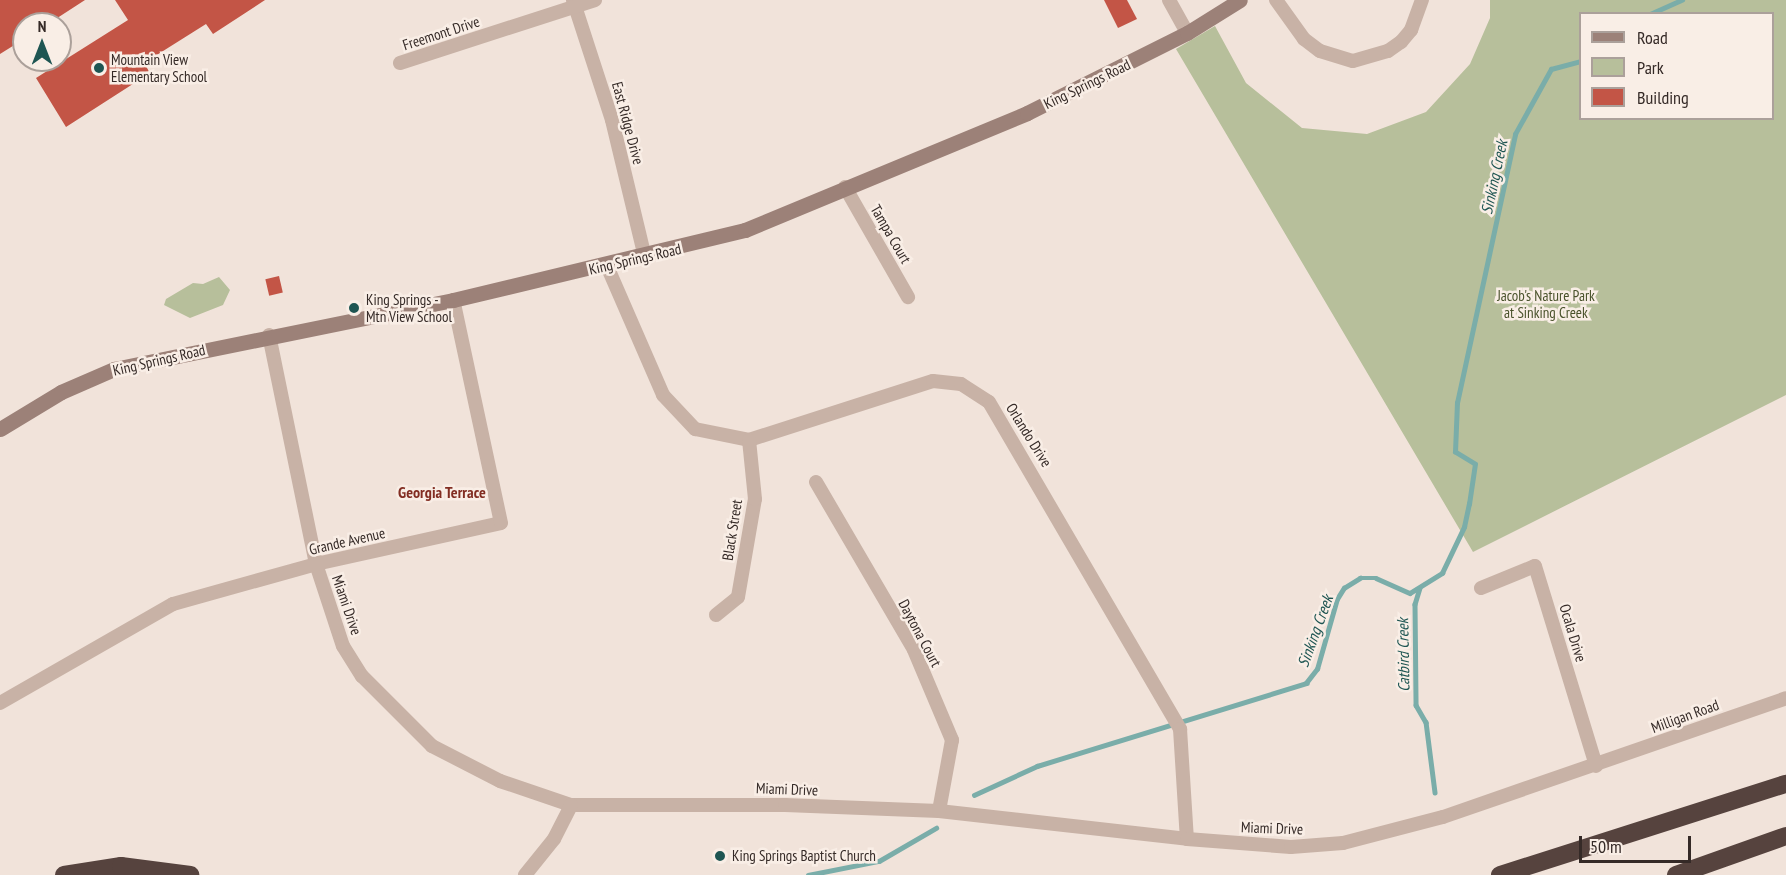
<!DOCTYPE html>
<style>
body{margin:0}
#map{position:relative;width:1786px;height:875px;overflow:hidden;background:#f1e3da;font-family:"PT Sans Narrow",sans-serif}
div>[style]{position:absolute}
.green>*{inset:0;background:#b7bf9b}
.stream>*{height:4.5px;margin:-2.25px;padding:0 2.25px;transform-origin:2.25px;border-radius:2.25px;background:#7aada9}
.building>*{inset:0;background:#c35546;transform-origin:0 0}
.street>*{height:14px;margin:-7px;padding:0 7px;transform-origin:7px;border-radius:7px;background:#c8b2a6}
.secondary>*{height:15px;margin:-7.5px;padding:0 7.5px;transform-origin:7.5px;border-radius:7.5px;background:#9c8178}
.highway>*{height:18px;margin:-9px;padding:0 9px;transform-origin:9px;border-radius:9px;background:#56433e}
.dots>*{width:16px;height:16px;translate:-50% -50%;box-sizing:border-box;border:3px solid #f9eee6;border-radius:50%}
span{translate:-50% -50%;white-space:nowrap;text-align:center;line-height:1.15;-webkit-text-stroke:5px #f9eee6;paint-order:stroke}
.street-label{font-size:15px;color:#352a27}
.poi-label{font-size:15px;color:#352a27}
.left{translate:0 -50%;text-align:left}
.park-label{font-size:15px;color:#49522b}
.water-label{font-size:16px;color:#1e5552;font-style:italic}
.neighbourhood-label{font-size:16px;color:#822d22;font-weight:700}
.legend{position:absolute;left:1579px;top:12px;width:195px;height:108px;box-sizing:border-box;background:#f9eee6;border:2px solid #aba09a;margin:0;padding:8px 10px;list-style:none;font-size:18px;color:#352a27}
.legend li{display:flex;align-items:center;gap:12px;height:30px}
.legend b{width:30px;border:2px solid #aba09a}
.north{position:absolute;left:12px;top:12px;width:60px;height:60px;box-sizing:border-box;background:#f9eee6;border:2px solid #aba09a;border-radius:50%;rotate:0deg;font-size:16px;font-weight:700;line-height:24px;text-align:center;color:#352a27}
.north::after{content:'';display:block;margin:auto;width:21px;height:27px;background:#1e5552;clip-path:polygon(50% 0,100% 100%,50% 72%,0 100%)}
.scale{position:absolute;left:1579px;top:836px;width:112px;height:27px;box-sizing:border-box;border:3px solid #352a27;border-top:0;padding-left:8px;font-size:18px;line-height:21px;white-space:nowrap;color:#352a27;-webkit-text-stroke:4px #f9eee6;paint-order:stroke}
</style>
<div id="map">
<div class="green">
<i style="clip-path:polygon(evenodd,1490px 0,1786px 0,1786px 395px,1473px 552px,1176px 49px,1215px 26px,1246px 83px,1302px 128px,1367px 134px,1426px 112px,1470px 64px,1490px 18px,1490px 0,1580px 14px,1772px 14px,1772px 118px,1580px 118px,1580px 14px)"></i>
<i style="clip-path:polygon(219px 277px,230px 290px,223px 305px,190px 318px,164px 305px,166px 299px,193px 283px,203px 284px)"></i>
</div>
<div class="stream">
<i style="left:1650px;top:14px;width:35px;rotate:-24deg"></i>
<i style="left:1420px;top:588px;width:17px;rotate:107deg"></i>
<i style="left:1415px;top:604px;width:101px;rotate:89.4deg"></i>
<i style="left:1416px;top:705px;width:20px;rotate:60deg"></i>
<i style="left:1426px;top:722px;width:71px;rotate:82.7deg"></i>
<i style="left:974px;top:795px;width:69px;rotate:-24.7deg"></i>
<i style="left:1037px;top:766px;width:282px;rotate:-17.1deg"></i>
<i style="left:1306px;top:683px;width:18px;rotate:-52deg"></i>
<i style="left:1317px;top:669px;width:73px;rotate:-74.1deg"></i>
<i style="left:1337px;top:599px;width:13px;rotate:-58deg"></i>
<i style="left:1344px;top:588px;width:19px;rotate:-32deg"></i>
<i style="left:1360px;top:578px;width:16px"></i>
<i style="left:1376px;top:578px;width:37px;rotate:24deg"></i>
<i style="left:1410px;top:593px;width:38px;rotate:-32deg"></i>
<i style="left:1442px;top:573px;width:51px;rotate:-64.4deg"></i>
<i style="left:1464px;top:527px;width:24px;rotate:-78deg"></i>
<i style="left:1469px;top:504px;width:40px;rotate:-81.5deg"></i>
<i style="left:1475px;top:464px;width:23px;rotate:-149deg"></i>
<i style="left:1455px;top:452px;width:49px;rotate:-87.7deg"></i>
<i style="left:1457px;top:403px;width:275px;rotate:-77.8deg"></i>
<i style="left:1515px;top:134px;width:74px;rotate:-61deg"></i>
<i style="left:1551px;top:69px;width:30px;rotate:-15deg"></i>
<i style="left:808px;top:875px;width:72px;rotate:-11.2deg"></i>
<i style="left:879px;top:861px;width:66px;rotate:-30.1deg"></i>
</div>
<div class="building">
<i style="clip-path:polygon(0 0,85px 0,48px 24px,24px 24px,24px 39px,0 54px)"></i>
<i style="clip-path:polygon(115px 0,265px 0,213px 34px,206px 24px,144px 63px,150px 73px,66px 127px,36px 78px,128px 20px)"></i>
<i style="clip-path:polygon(1104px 0,1127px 0,1137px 19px,1118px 28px)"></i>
<i style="left:279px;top:276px;width:17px;height:14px;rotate:77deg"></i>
</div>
<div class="street">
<i style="left:573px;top:0;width:126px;rotate:72deg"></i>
<i style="left:612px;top:120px;width:141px;rotate:76.5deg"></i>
<i style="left:1169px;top:0;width:38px;rotate:61deg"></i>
<i style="left:1276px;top:0;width:48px;rotate:54.3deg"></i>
<i style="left:1304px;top:39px;width:20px;rotate:37deg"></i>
<i style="left:1320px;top:51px;width:34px;rotate:17deg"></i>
<i style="left:1353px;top:61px;width:36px;rotate:-16deg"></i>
<i style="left:1388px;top:51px;width:16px;rotate:-35deg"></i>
<i style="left:1401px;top:42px;width:16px;rotate:-50deg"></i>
<i style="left:1411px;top:30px;width:32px;rotate:-70deg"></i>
<i style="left:400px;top:63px;width:205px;rotate:-17.9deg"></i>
<i style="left:845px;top:187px;width:127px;rotate:60.2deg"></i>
<i style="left:607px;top:266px;width:141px;rotate:66.5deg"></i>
<i style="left:663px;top:395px;width:47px;rotate:46.7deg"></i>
<i style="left:695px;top:429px;width:55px;rotate:11.5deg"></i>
<i style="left:749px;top:440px;width:193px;rotate:-17.8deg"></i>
<i style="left:933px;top:381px;width:28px;rotate:6deg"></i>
<i style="left:961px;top:384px;width:33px;rotate:33deg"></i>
<i style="left:989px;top:402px;width:379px;rotate:59.7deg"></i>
<i style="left:1180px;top:729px;width:110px;rotate:86.4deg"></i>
<i style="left:269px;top:335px;width:234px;rotate:78.4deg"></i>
<i style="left:316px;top:564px;width:86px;rotate:71.8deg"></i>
<i style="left:343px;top:646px;width:36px;rotate:58deg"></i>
<i style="left:362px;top:676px;width:99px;rotate:45deg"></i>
<i style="left:432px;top:746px;width:76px;rotate:27.2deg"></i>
<i style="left:500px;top:781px;width:75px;rotate:18.7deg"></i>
<i style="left:571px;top:805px;width:214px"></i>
<i style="left:785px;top:805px;width:154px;rotate:2.2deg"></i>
<i style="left:939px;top:811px;width:250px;rotate:6.4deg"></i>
<i style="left:1187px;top:839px;width:104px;rotate:4.4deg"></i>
<i style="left:1291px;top:847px;width:52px;rotate:-4.4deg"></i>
<i style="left:1343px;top:843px;width:103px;rotate:-14.6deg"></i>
<i style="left:1443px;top:817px;width:363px;rotate:-19.1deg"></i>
<i style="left:816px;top:482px;width:194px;rotate:59.7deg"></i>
<i style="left:914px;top:650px;width:98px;rotate:67.1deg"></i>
<i style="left:952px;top:740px;width:72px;rotate:100.4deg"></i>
<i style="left:1481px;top:588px;width:58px;rotate:-22.2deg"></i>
<i style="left:1535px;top:566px;width:209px;rotate:73deg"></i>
<i style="left:716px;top:615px;width:28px;rotate:-39deg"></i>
<i style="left:738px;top:597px;width:99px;rotate:-80.2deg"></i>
<i style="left:755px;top:499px;width:59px;rotate:-95.8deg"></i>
<i style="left:0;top:703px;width:199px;rotate:-29.8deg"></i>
<i style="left:173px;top:604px;width:148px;rotate:-15.6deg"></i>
<i style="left:316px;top:564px;width:189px;rotate:-12.5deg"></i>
<i style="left:501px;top:523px;width:228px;rotate:-102.1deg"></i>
<i style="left:525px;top:875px;width:46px;rotate:-51.1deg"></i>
<i style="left:554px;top:839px;width:38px;rotate:-63deg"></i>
</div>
<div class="secondary">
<i style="left:0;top:429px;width:71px;rotate:-31.2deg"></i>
<i style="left:61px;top:392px;width:58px;rotate:-23.5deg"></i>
<i style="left:114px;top:369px;width:346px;rotate:-11.5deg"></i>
<i style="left:453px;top:300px;width:300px;rotate:-13.5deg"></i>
<i style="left:745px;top:230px;width:305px;rotate:-22.5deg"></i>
<i style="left:1027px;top:113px;width:179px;rotate:-26.6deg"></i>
<i style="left:1187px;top:33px;width:62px;rotate:-31.9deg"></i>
</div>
<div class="highway">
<i style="left:64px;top:875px;width:58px;rotate:-9deg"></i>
<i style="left:121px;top:866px;width:70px;rotate:7.4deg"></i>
<i style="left:1500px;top:875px;width:300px;rotate:-17.7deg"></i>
<i style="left:1676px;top:875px;width:117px;rotate:-19.5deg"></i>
</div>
<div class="dots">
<i style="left:99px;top:68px;background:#1e5552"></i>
<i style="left:354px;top:308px;background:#1e5552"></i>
<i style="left:720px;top:856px;background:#1e5552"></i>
</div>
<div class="street-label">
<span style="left:441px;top:33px;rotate:-18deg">Freemont Drive</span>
<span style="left:1087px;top:84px;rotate:-26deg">King Springs Road</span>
<span style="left:628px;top:123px;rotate:75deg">East Ridge Drive</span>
<span style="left:891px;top:234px;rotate:60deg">Tampa Court</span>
<span style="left:635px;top:259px;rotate:-13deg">King Springs Road</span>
<span style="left:159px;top:360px;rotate:-13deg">King Springs Road</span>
<span style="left:1029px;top:435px;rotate:58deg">Orlando Drive</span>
<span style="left:732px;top:530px;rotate:-81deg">Black Street</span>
<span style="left:347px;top:541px;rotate:-13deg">Grande Avenue</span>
<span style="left:347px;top:605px;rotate:71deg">Miami Drive</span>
<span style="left:920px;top:633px;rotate:62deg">Daytona Court</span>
<span style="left:1573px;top:633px;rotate:73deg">Ocala Drive</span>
<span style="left:1685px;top:716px;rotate:-20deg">Milligan Road</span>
<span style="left:787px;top:789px;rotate:2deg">Miami Drive</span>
<span style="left:1272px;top:828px;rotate:2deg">Miami Drive</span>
</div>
<div class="poi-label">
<span class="left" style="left:111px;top:68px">Mountain View<br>Elementary School</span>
<span class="left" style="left:366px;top:308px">King Springs -<br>Mtn View School</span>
<span class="left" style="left:732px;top:856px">King Springs Baptist Church</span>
</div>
<div class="park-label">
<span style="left:1546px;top:304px">Jacob's Nature Park<br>at Sinking Creek</span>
</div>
<div class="water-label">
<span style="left:1494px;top:177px;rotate:-78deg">Sinking Creek</span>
<span style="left:1315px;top:631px;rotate:-70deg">Sinking Creek</span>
<span style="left:1403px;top:655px;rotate:-91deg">Catbird Creek</span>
</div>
<div class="neighbourhood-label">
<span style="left:442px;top:492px">Georgia Terrace</span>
</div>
<ul class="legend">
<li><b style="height:8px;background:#9c8178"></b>Road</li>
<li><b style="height:16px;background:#b7bf9b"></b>Park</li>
<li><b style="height:16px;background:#c35546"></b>Building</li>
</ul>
<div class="north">N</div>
<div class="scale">50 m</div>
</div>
